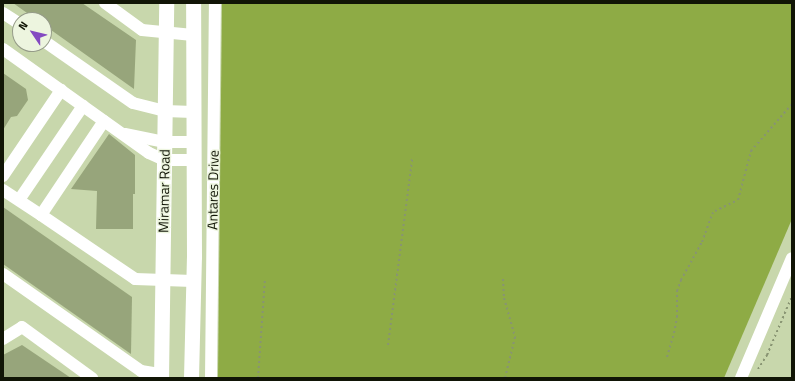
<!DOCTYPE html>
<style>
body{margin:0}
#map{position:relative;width:795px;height:381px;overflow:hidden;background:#c8d7ac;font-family:"Titillium Web",sans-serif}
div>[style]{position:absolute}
.green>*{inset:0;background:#8eab45}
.building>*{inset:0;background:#97a57b}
.path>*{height:2px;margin-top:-1px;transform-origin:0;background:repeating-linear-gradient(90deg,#889472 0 2px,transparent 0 5px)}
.minor>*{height:12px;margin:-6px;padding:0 6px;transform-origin:6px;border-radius:6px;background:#fff}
.major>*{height:15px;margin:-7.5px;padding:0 7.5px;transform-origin:7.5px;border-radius:7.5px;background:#fff}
span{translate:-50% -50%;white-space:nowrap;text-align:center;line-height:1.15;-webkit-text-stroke:3px #edf5df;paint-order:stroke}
.street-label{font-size:14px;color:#111506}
.frame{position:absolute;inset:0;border:4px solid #111506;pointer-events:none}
.north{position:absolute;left:12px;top:12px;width:40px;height:40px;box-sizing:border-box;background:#edf5df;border:1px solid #959b88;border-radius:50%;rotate:305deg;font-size:11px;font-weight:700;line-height:16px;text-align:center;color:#111506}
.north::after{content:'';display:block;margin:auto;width:14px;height:18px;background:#844ac1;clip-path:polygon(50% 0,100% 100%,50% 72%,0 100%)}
</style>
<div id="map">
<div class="green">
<i style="clip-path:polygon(222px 3px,792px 3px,792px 219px,724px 378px,218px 378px)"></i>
</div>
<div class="building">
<i style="clip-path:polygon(13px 3px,82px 3px,136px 40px,134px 89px,44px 25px,44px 20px,37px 20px)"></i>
<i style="clip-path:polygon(3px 73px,26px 89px,28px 100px,17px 116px,11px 117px,3px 130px)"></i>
<i style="clip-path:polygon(109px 134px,135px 155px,135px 194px,133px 194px,133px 229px,96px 229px,97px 191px,71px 189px)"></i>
<i style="clip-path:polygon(3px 207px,132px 297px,131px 354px,3px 264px)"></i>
<i style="clip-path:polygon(22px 345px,71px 378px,3px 378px,3px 355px)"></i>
</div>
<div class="path">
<i style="left:503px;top:279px;width:19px;rotate:87deg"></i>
<i style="left:504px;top:298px;width:41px;rotate:74.2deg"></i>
<i style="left:515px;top:337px;width:42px;rotate:103.7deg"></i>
<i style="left:388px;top:345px;width:188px;rotate:-82.6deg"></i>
<i style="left:667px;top:357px;width:25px;rotate:-74deg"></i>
<i style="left:674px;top:333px;width:16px;rotate:-79deg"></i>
<i style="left:677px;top:317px;width:26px;rotate:-90deg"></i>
<i style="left:677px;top:291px;width:12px;rotate:-70deg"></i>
<i style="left:681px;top:280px;width:43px;rotate:-61.1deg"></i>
<i style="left:702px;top:242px;width:30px;rotate:-70deg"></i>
<i style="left:712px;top:214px;width:4px;rotate:-45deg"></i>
<i style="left:715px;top:211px;width:25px;rotate:-26deg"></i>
<i style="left:738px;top:200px;width:51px;rotate:-75.1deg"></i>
<i style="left:751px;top:151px;width:62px;rotate:-48.9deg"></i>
<i style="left:758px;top:369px;width:17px;rotate:-57deg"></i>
<i style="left:767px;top:355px;width:64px;rotate:-67deg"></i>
<i style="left:258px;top:378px;width:100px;rotate:-86deg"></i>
</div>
<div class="minor">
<i style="left:105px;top:3px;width:46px;rotate:36.1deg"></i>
<i style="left:142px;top:30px;width:51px;rotate:5.6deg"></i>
<i style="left:3px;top:13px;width:20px;rotate:33deg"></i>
<i style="left:44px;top:41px;width:108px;rotate:34.9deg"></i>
<i style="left:133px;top:103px;width:33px;rotate:14deg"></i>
<i style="left:165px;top:111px;width:28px;rotate:2deg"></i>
<i style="left:3px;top:49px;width:179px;rotate:35.5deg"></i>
<i style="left:149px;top:153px;width:17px;rotate:24deg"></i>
<i style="left:165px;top:160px;width:29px"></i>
<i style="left:125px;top:134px;width:41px;rotate:11.3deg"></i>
<i style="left:165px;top:142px;width:28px"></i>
<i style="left:3px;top:176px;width:104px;rotate:-56deg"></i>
<i style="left:3px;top:190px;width:45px;rotate:33.3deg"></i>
<i style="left:41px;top:215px;width:113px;rotate:-56.2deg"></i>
<i style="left:19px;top:200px;width:114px;rotate:-55.8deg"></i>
<i style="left:41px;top:215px;width:114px;rotate:34.2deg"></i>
<i style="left:135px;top:279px;width:58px;rotate:2deg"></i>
<i style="left:3px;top:274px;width:169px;rotate:35.1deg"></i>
<i style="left:141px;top:371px;width:20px;rotate:9deg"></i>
<i style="left:3px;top:339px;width:22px;rotate:-32deg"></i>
<i style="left:22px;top:327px;width:87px;rotate:36.1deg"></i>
<i style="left:211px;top:378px;width:375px;rotate:-89.4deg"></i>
<i style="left:741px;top:378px;width:130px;rotate:-67deg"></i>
</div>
<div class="major">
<i style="left:161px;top:378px;width:375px;rotate:-89.2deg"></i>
<i style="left:191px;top:378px;width:121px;rotate:-88.6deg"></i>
<i style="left:194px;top:257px;width:254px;rotate:-90.2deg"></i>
</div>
<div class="street-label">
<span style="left:213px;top:190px;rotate:-89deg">Antares Drive</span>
<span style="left:164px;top:191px;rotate:-89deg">Miramar Road</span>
</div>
<div class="frame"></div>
<div class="north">N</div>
</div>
